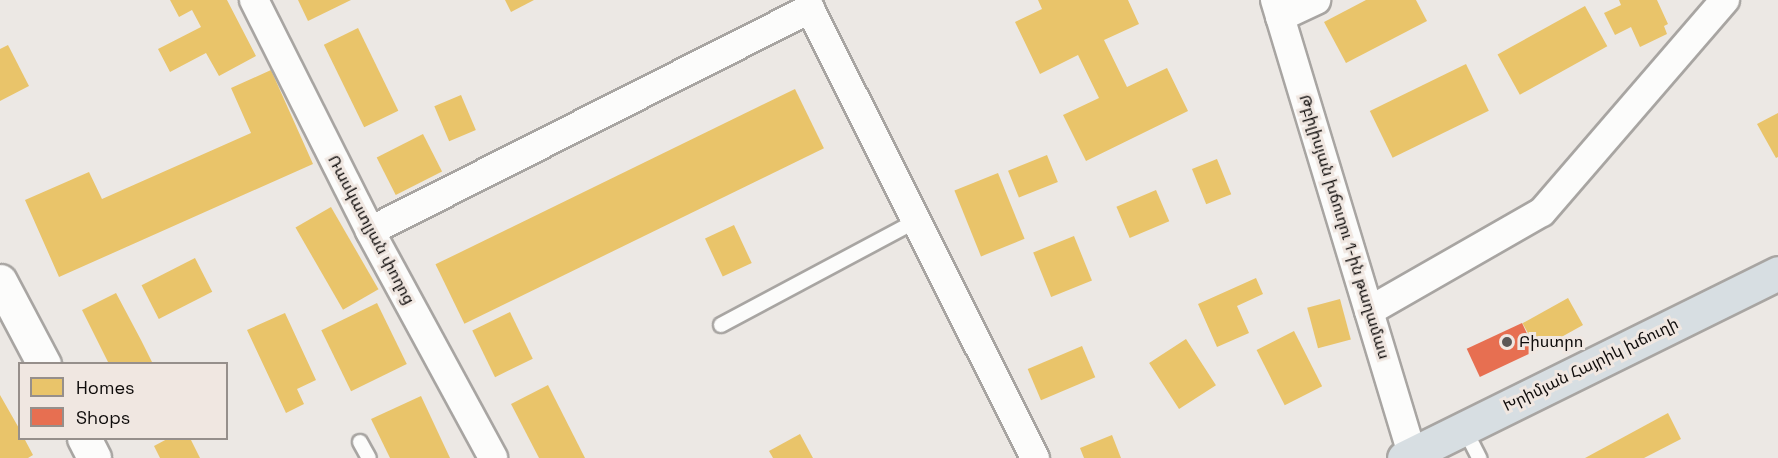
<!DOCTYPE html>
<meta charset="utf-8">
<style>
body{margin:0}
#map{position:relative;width:1778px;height:458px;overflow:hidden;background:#ece8e4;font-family:"Space Grotesk","Noto Sans Armenian",sans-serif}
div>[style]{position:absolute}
.homes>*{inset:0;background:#e9c46a;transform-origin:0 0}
.shops>*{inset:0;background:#e76f51;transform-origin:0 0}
.roads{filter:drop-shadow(2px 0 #a8a5a2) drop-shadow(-2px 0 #a8a5a2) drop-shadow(0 2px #a8a5a2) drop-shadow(0 -2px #a8a5a2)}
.service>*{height:14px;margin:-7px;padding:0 7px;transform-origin:7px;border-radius:7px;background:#fcfcfb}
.minor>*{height:28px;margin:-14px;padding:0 14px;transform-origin:14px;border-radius:14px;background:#fcfcfb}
.secondary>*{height:33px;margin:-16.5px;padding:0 16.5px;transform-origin:16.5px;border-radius:16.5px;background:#fcfcfb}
.trunk>*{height:33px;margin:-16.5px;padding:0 16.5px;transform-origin:16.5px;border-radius:16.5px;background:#d7dee2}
.dots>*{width:16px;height:16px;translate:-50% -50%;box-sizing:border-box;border:3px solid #f0e7e1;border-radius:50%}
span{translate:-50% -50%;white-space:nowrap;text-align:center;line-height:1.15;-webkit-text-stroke:6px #f0e7e1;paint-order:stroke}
.street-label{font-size:16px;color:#0e0b0a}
.poi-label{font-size:16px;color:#0e0b0a}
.left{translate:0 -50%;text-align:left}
.legend{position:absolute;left:18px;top:362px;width:210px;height:78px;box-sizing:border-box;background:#f0e7e1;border:2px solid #968f8b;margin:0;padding:8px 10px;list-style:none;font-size:18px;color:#0e0b0a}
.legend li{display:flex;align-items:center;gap:12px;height:30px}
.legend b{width:30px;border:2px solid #968f8b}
</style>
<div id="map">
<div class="homes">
<i style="clip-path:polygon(170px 0,227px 0,256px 56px,219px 76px,206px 53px,170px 72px,158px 49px,201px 27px,192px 10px,179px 17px)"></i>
<i style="clip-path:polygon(298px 0,351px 0,308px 21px)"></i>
<i style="clip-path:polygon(505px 0,534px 0,511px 12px)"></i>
<i style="clip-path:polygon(1038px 0,1128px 0,1139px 24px,1104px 40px,1127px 87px,1167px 68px,1188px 111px,1086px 161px,1063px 115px,1099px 98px,1078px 55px,1040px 74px,1015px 22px,1042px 9px)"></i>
<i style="clip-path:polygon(1366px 0,1416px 0,1427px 21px,1346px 63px,1324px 22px)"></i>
<i style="clip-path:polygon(1619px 0,1657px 0,1668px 24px,1664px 26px,1667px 34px,1640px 47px,1631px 27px,1615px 35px,1604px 13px,1621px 5px)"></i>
<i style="left:1585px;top:6px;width:46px;height:100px;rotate:61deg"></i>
<i style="left:358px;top:28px;width:92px;height:38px;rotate:64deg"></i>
<i style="clip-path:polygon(8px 45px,29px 86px,0 101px,0 49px)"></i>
<i style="left:1466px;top:64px;width:52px;height:107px;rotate:64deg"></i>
<i style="clip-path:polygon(271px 70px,313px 164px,59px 277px,25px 200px,89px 172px,102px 199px,251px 133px,231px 88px)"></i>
<i style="left:795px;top:89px;width:66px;height:400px;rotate:64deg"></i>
<i style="left:461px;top:95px;width:38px;height:29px;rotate:67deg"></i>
<i style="clip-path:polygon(1778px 113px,1778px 157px,1776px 158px,1757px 124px)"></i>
<i style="left:423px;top:134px;width:42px;height:52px;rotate:63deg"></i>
<i style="left:1047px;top:155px;width:29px;height:42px;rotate:68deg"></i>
<i style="left:1217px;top:159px;width:38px;height:27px;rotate:68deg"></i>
<i style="left:998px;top:173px;width:71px;height:47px;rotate:68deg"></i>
<i style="left:1156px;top:190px;width:34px;height:43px;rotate:67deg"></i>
<i style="left:331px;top:207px;width:95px;height:41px;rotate:60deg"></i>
<i style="left:734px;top:225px;width:42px;height:32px;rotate:65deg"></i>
<i style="left:1074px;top:236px;width:48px;height:44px;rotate:68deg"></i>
<i style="left:195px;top:258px;width:38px;height:60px;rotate:63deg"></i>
<i style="clip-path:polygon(1256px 278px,1263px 294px,1237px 306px,1249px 333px,1217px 347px,1198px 304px)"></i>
<i style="clip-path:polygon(116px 293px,141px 340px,153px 364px,109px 364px,82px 310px)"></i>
<i style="left:1568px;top:298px;width:31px;height:52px;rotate:61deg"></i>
<i style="left:1340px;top:299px;width:42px;height:34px;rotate:75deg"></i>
<i style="left:377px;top:303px;width:68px;height:62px;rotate:64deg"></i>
<i style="left:510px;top:312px;width:52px;height:42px;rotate:64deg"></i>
<i style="clip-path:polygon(285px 313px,316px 380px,297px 389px,304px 404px,286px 413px,247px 330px)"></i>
<i style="left:1294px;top:331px;width:62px;height:42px;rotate:63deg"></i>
<i style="left:1186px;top:339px;width:55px;height:44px;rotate:57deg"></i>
<i style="left:1082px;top:346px;width:34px;height:59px;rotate:67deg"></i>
<i style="clip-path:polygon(548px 385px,585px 458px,539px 458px,511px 404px)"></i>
<i style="clip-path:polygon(0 395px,20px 430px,20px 438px,24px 438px,33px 455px,28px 458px,0 458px)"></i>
<i style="clip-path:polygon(421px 396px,450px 458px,390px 458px,371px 419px)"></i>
<i style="clip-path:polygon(1668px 413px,1681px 439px,1644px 458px,1585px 458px)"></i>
<i style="clip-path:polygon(800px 434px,813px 458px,773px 458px,769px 451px)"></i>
<i style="clip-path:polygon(1112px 435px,1121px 458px,1084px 458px,1080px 448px)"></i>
<i style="clip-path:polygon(169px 438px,190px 438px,200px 458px,160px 458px,154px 446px)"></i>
</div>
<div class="shops">
<i style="left:1522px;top:323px;width:31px;height:61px;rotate:65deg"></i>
</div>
<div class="roads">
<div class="service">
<i style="left:721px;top:325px;width:221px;rotate:-28.1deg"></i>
<i style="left:1464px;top:428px;width:34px;rotate:63deg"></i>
<i style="left:360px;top:442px;width:18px;rotate:61deg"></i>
</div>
<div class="minor">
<i style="left:254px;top:0;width:258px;rotate:63.3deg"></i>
<i style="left:370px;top:231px;width:258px;rotate:61.5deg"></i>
<i style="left:1275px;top:0;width:474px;rotate:73.2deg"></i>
<i style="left:1280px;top:17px;width:40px;rotate:-25deg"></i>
<i style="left:370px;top:231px;width:493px;rotate:-26.8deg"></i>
<i style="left:810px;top:9px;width:502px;rotate:63.38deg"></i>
<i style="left:1369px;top:311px;width:199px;rotate:-29.8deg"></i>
<i style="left:1542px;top:212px;width:280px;rotate:-49.2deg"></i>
</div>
<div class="secondary">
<i style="left:0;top:281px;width:94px;rotate:62.1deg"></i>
<i style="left:84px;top:438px;width:22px;rotate:63deg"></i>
</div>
<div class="trunk">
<i style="left:1404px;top:458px;width:417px;rotate:-26.3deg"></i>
</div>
</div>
<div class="dots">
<i style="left:1507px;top:342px;background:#5c5856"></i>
</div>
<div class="street-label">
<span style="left:1344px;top:227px;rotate:73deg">Թբիլիսյան խճուղու 1-ին թաղամաս</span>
<span style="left:371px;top:230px;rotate:62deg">Ռասկատլյան փողոց</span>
<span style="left:1591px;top:365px;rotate:-26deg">Խրիմյան Հայրիկ խճուղի</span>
</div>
<div class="poi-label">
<span class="left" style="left:1519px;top:342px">Բիստրո</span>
</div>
<ul class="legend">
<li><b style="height:16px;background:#e9c46a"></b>Homes</li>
<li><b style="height:16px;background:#e76f51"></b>Shops</li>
</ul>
</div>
